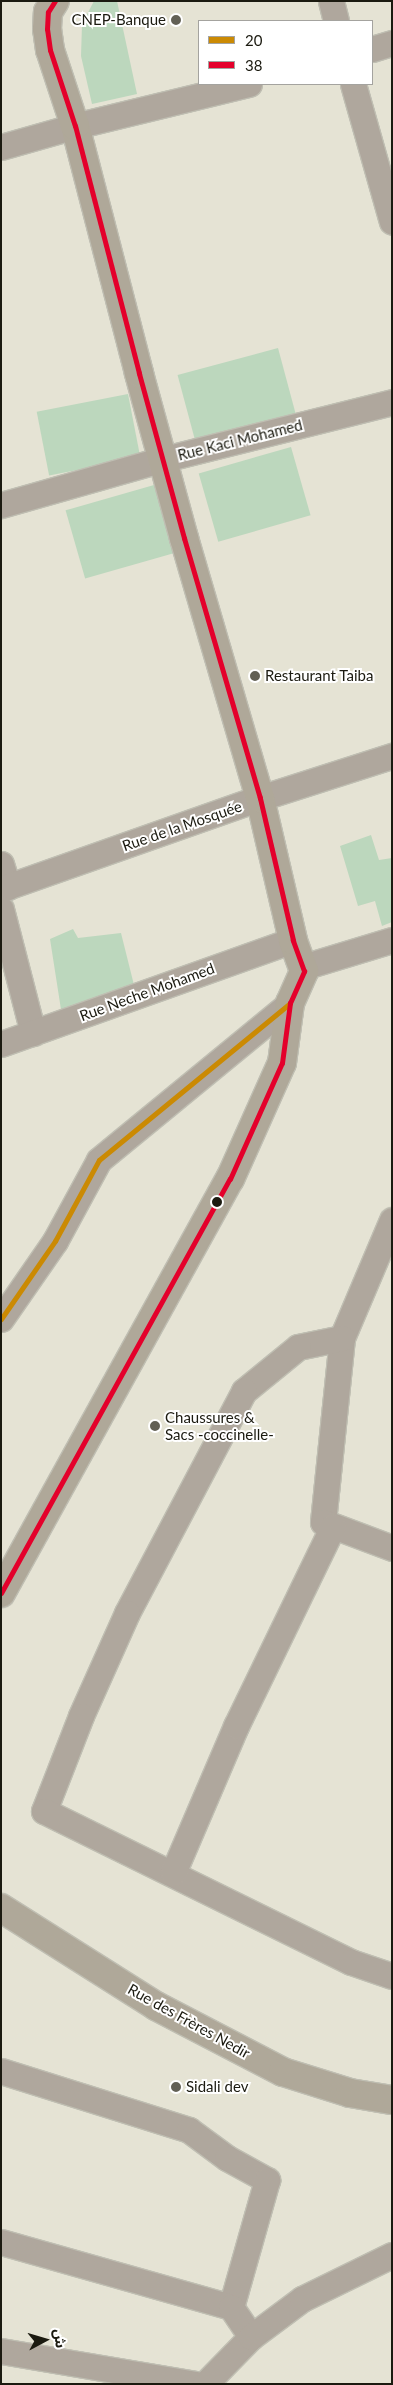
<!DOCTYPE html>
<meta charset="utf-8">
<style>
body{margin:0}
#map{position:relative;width:393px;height:2385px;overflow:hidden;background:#e5e3d4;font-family:Lato,"Noto Sans Arabic",sans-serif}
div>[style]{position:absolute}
.green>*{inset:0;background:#bcd7bd;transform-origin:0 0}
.roads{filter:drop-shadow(1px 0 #bfbeb2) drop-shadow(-1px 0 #bfbeb2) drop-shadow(0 1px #bfbeb2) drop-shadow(0 -1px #bfbeb2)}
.minor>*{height:25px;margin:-12.5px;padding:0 12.5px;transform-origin:12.5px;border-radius:12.5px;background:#afa79d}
.major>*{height:28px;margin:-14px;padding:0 14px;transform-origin:14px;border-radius:14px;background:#afa899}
.bus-1>*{height:5px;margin:-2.5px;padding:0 2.5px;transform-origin:2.5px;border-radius:2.5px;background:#cb8a03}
.bus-2>*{height:5px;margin:-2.5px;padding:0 2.5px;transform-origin:2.5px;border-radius:2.5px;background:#e4002b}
.dots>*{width:14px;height:14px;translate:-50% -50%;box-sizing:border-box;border:2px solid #fff;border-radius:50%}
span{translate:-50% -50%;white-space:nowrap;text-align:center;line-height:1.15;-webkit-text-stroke:4px #fff;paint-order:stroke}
.poi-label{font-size:15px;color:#1b1a10}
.right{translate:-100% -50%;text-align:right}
.left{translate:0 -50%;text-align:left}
.street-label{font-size:15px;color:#1b1a10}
.frame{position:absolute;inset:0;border:2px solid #1b1a10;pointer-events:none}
.legend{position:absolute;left:198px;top:20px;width:175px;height:65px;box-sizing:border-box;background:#fff;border:1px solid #a4a39f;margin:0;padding:6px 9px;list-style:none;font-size:15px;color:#1b1a10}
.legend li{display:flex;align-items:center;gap:10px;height:25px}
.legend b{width:25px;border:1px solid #a4a39f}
.north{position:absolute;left:20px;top:2315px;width:50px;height:50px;-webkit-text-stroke:4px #fff;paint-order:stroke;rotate:84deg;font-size:14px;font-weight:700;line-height:20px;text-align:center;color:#1b1a10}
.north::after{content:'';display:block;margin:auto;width:18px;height:22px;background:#1b1a10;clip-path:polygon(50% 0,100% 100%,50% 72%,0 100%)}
</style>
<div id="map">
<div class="green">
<i style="clip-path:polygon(94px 1px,117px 1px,137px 94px,92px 104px,81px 56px,82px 24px)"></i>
<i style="left:278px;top:348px;width:70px;height:104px;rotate:75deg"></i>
<i style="left:128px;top:394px;width:65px;height:93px;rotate:79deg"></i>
<i style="left:291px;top:447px;width:71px;height:96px;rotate:74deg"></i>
<i style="left:154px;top:485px;width:71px;height:92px;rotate:74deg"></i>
<i style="clip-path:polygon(371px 835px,379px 860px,392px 858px,392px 922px,382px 926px,375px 901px,358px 906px,340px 846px)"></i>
<i style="clip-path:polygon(73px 929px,78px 938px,121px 933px,135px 989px,62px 1016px,50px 939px)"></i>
</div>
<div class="roads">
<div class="minor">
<i style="left:331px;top:1px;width:21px;rotate:76deg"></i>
<i style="left:372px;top:49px;width:21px;rotate:-17deg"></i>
<i style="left:353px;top:84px;width:143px;rotate:74.2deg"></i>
<i style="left:1px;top:147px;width:77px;rotate:-15.8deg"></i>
<i style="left:75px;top:126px;width:179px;rotate:-13.6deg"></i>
<i style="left:1px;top:505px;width:169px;rotate:-15.8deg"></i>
<i style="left:164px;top:459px;width:235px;rotate:-14deg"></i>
<i style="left:1px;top:864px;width:24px;rotate:73deg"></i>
<i style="left:1px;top:889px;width:275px;rotate:-19.4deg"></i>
<i style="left:260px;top:798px;width:139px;rotate:-17.7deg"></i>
<i style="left:1px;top:909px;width:128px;rotate:75.5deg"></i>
<i style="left:303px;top:967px;width:93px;rotate:-16.9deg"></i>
<i style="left:1px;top:1044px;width:310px;rotate:-19.6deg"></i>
<i style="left:392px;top:1220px;width:128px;rotate:113deg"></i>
<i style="left:342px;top:1338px;width:185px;rotate:95.9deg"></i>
<i style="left:323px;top:1522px;width:74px;rotate:20.6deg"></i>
<i style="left:1px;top:1319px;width:95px;rotate:-55.3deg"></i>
<i style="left:55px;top:1241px;width:92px;rotate:-61.5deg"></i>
<i style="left:99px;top:1160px;width:247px;rotate:-39.4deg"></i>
<i style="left:342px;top:1338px;width:45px;rotate:168.4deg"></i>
<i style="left:298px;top:1347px;width:70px;rotate:140.8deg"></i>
<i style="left:244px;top:1391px;width:251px;rotate:117.8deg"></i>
<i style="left:127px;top:1613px;width:113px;rotate:114.1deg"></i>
<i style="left:81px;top:1716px;width:102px;rotate:111.3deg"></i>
<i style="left:44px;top:1811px;width:342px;rotate:26.2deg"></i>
<i style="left:351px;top:1962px;width:43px;rotate:18.9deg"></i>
<i style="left:173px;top:1873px;width:160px;rotate:-66.8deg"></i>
<i style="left:236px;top:1726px;width:222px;rotate:-64.1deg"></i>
<i style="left:1px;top:2071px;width:197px;rotate:17.4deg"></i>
<i style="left:189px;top:2130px;width:47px;rotate:36.4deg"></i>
<i style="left:227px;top:2158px;width:46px;rotate:28.8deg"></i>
<i style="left:267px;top:2180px;width:132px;rotate:105.8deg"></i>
<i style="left:1px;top:2242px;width:239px;rotate:15.8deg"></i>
<i style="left:231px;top:2307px;width:36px;rotate:56deg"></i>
<i style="left:1px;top:2351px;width:198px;rotate:9.6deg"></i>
<i style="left:205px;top:2384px;width:66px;rotate:-45.6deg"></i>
<i style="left:251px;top:2337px;width:64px;rotate:-36.7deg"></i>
<i style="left:302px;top:2299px;width:100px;rotate:-26.1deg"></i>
</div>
<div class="major">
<i style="left:1px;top:1593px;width:473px;rotate:-61.1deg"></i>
<i style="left:230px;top:1179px;width:127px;rotate:-65.9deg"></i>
<i style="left:282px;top:1063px;width:61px;rotate:-82.4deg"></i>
<i style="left:290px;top:1003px;width:35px;rotate:-66deg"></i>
<i style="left:304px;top:971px;width:33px;rotate:-110deg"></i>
<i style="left:293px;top:940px;width:146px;rotate:-103.1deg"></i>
<i style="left:260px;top:798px;width:271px;rotate:-106.3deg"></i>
<i style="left:184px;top:538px;width:171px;rotate:-105.3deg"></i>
<i style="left:139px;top:373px;width:255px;rotate:-104.5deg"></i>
<i style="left:75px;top:126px;width:80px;rotate:-108.2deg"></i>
<i style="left:50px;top:50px;width:21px;rotate:-98deg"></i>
<i style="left:47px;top:29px;width:17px;rotate:-87deg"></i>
<i style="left:48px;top:12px;width:13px;rotate:-58deg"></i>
<i style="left:1px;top:1908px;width:183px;rotate:32.3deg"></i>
<i style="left:156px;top:2006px;width:143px;rotate:27.5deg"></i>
<i style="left:283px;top:2072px;width:70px;rotate:17.4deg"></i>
<i style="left:350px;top:2093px;width:43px;rotate:9.5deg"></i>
</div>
</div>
<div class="bus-1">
<i style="left:1px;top:1319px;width:95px;rotate:-55.3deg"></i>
<i style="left:55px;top:1241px;width:92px;rotate:-61.5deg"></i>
<i style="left:99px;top:1160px;width:247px;rotate:-39.4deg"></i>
</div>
<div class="bus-2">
<i style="left:1px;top:1593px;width:473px;rotate:-61.1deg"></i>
<i style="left:230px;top:1179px;width:127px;rotate:-65.9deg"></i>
<i style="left:282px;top:1063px;width:61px;rotate:-82.4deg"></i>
<i style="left:290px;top:1003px;width:35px;rotate:-66deg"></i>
<i style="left:304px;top:971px;width:33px;rotate:-110deg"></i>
<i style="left:293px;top:940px;width:146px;rotate:-103.1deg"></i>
<i style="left:260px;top:798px;width:271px;rotate:-106.3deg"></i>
<i style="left:184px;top:538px;width:171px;rotate:-105.3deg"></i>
<i style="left:139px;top:373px;width:255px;rotate:-104.5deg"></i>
<i style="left:75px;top:126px;width:80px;rotate:-108.2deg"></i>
<i style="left:50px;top:50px;width:21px;rotate:-98deg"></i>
<i style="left:47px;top:29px;width:17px;rotate:-87deg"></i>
<i style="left:48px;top:12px;width:13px;rotate:-58deg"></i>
</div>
<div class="dots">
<i style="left:176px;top:20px;background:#626055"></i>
<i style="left:255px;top:676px;background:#626055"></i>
<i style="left:217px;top:1202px;background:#1b1a10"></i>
<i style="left:155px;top:1426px;background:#626055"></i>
<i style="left:176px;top:2087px;background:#626055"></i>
</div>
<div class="poi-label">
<span class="right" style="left:166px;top:20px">CNEP-Banque</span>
<span class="left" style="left:265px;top:676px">Restaurant Taiba</span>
<span class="left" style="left:165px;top:1426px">Chaussures &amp;<br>Sacs -coccinelle-</span>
<span class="left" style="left:186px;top:2087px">Sidali dev</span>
</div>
<div class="street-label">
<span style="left:240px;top:440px;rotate:-14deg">Rue Kaci Mohamed</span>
<span style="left:182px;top:826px;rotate:-19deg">Rue de la Mosquée</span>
<span style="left:147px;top:992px;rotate:-20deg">Rue Neche Mohamed</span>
<span style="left:189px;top:2021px;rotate:29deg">Rue des Frères Nedir</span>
</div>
<div class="frame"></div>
<ul class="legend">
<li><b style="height:6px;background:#cb8a03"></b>20</li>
<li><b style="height:6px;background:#e4002b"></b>38</li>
</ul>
<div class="north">ش</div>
</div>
